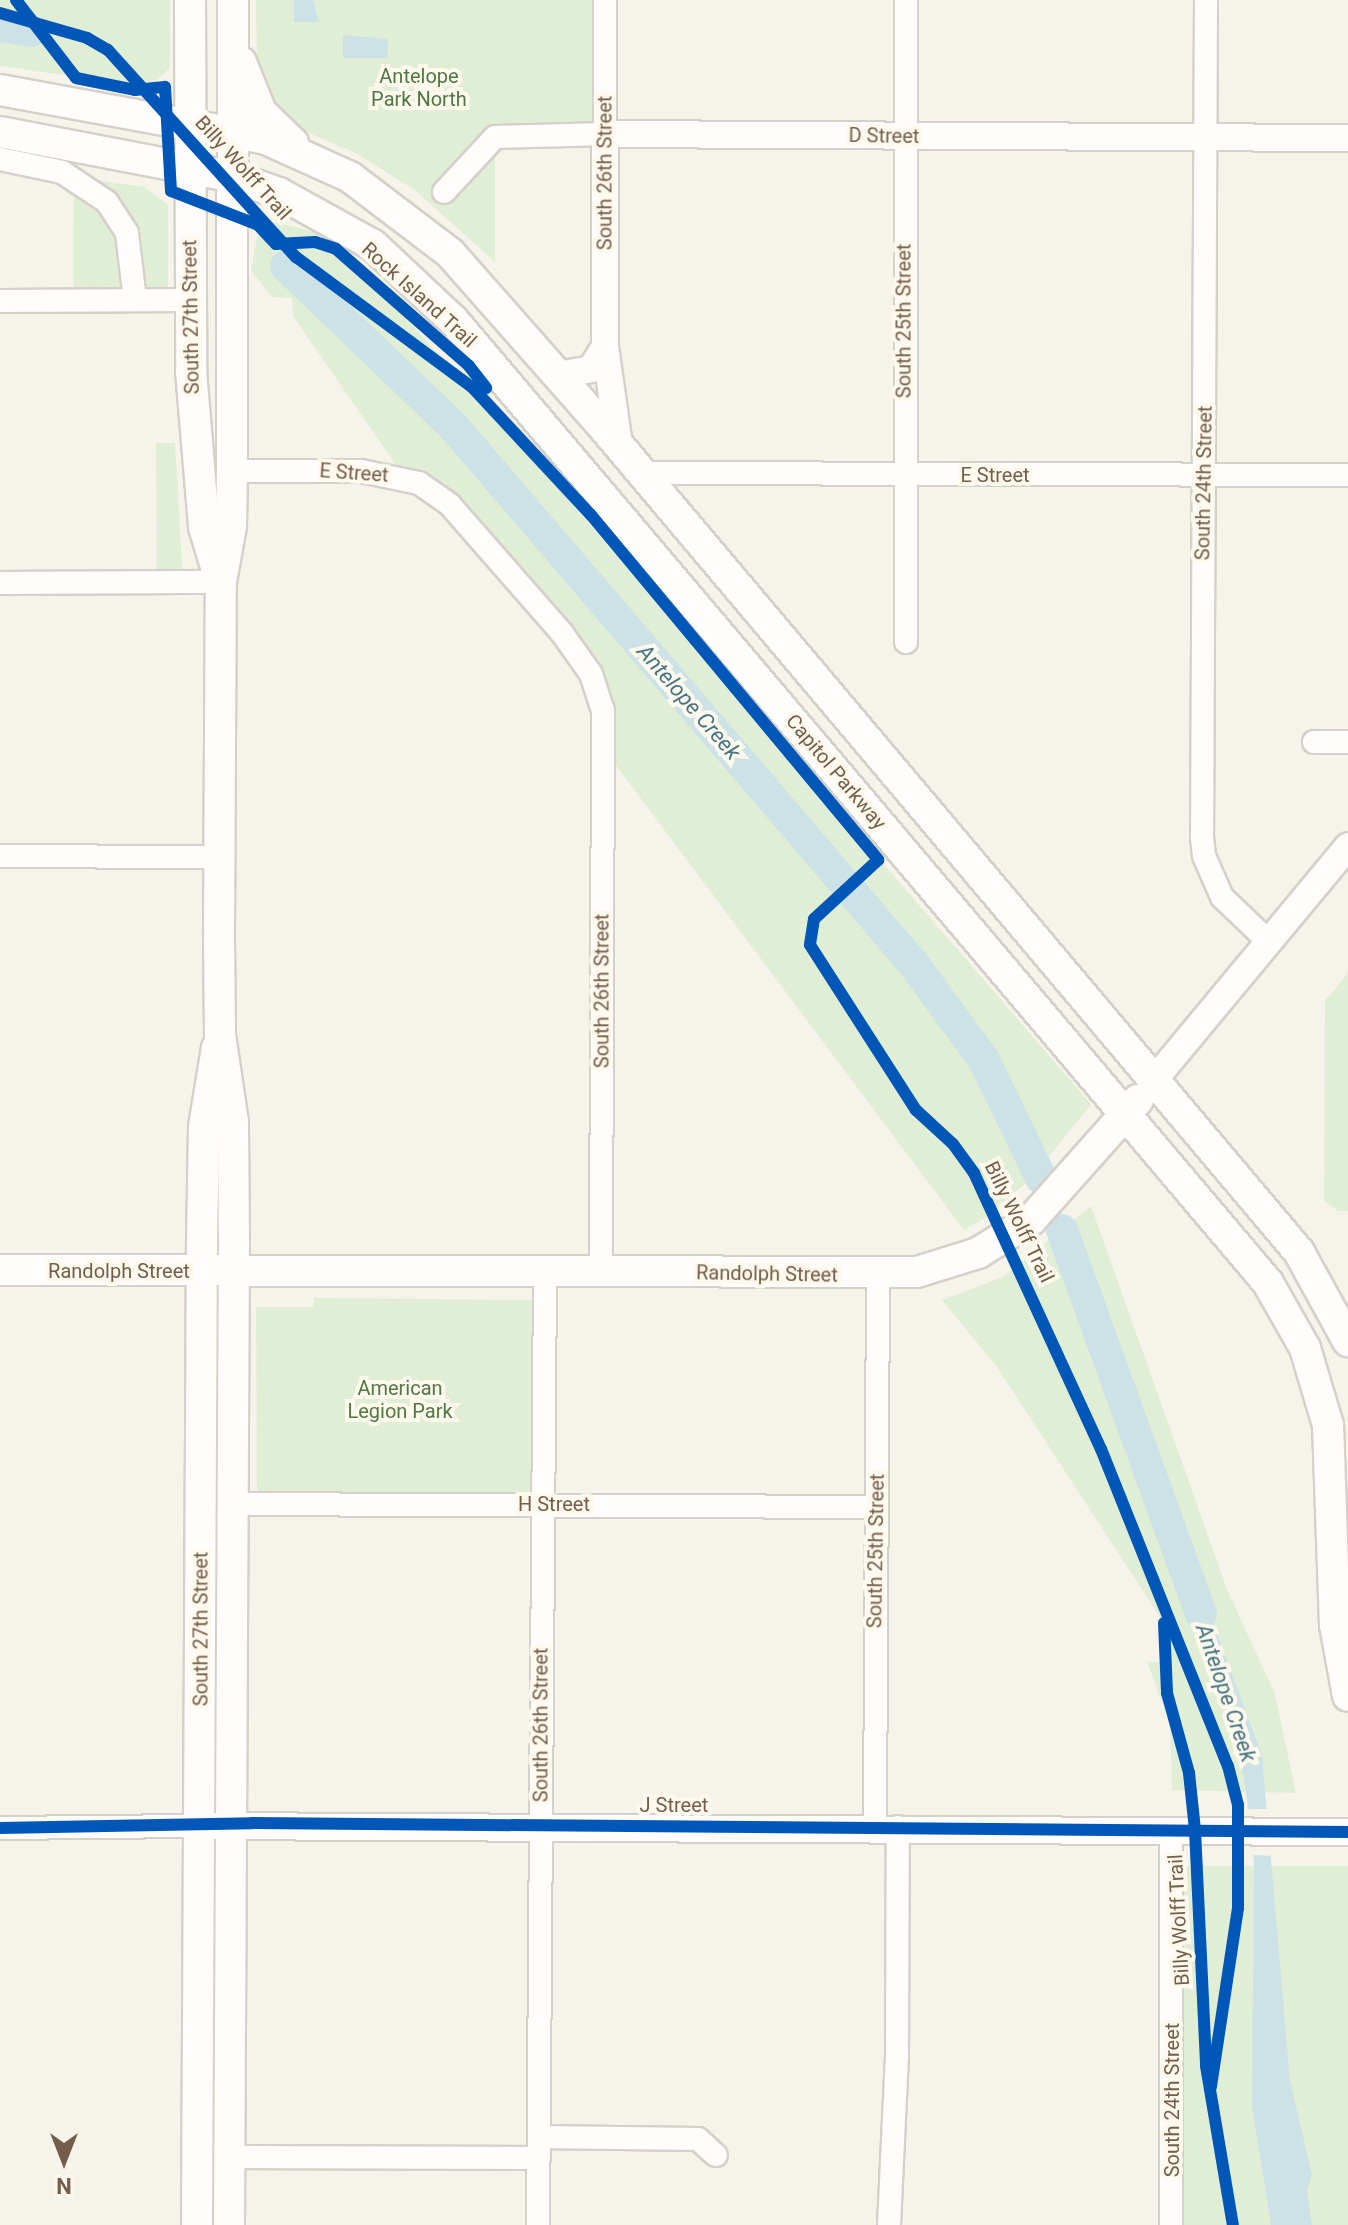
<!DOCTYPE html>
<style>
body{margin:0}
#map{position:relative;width:1348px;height:2225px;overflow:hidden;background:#f6f3eb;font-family:Roboto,sans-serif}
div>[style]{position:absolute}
.green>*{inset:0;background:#e1eed6;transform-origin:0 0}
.water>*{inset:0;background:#cde2e6}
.pier>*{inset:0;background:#f6f3eb}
.river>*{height:32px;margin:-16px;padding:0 16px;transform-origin:16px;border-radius:16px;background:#cde2e6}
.roads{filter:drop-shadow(2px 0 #d5d0c9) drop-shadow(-2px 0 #d5d0c9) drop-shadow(0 2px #d5d0c9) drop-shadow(0 -2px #d5d0c9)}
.minor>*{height:22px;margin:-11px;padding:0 11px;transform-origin:11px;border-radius:11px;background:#fefdfc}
.tertiary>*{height:26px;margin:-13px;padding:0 13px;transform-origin:13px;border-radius:13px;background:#fefdfc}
.secondary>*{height:30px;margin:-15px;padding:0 15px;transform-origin:15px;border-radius:15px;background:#fefdfc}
.cycleway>*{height:12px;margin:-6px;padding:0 6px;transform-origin:6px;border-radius:6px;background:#0057b8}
span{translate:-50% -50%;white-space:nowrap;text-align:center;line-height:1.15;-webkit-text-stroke:8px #fef9ec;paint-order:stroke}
.park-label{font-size:20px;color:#4e7944}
.street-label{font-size:20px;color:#745e4b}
.water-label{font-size:22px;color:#467486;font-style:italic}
.north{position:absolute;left:24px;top:2121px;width:80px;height:80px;-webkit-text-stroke:6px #fef9ec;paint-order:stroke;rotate:180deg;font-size:22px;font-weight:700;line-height:32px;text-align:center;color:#745e4b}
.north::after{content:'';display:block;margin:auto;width:28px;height:36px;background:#745e4b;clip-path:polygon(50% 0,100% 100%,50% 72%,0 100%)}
</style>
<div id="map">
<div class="green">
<i style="clip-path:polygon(0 0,170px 0,170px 68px,149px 87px,0 66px)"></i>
<i style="clip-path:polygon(256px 0,605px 0,605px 134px,495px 137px,495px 262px,415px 190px,357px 154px,289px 124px,270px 102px,257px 69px)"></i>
<i style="clip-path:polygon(74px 177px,144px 187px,168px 205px,168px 300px,73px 301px)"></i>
<i style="clip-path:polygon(272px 222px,313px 231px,338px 245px,510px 432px,1091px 1104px,1031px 1179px,985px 1218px,964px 1230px,603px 748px,603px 710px,523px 586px,405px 478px,293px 316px,292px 298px,272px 297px,251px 271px,257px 237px)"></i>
<i style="clip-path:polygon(156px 443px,175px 443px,183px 582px,157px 583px)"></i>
<i style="clip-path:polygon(1348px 973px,1348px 1211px,1338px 1211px,1324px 1201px,1325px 1001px)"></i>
<i style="clip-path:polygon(1091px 1206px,1227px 1589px,1275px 1694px,1296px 1793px,1172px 1790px,1170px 1723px,1147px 1662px,1160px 1662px,1162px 1620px,997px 1367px,942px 1300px,1003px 1277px)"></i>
<i style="clip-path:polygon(314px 1298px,545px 1300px,542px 1504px,257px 1503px,256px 1307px,313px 1307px)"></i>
<i style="left:1171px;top:1866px;width:177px;height:359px"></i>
</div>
<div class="water">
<i style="clip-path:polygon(294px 0,313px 0,319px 22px,294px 22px)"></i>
<i style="clip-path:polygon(343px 35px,388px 39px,387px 58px,343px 58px)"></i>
<i style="clip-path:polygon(1187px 1575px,1213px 1622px,1262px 1755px,1290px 2080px,1312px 2175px,1307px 2190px,1312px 2225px,1271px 2225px,1252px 2107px,1254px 1863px,1247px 1799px,1240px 1753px)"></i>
</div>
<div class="pier">
<i style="clip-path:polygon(1244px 1809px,1274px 1809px,1278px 1856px,1249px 1855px)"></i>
</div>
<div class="river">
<i style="left:0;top:26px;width:32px;rotate:9deg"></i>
<i style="left:286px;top:266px;width:231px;rotate:43.8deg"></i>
<i style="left:453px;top:426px;width:706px;rotate:49.43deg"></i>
<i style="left:912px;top:962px;width:122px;rotate:53.7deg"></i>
<i style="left:984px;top:1060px;width:131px;rotate:64.2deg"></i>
<i style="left:1062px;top:1230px;width:408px;rotate:70.1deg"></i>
</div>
<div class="roads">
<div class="minor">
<i style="left:906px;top:0;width:642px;rotate:90deg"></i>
<i style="left:1206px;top:0;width:837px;rotate:90.27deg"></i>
<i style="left:1202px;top:837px;width:19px;rotate:84deg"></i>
<i style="left:1204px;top:856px;width:45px;rotate:66.3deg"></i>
<i style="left:1222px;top:897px;width:65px;rotate:43.8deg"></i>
<i style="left:0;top:159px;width:63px;rotate:11.8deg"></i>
<i style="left:62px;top:172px;width:54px;rotate:33.7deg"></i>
<i style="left:107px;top:202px;width:37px;rotate:57deg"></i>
<i style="left:127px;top:233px;width:67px;rotate:83.2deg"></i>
<i style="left:444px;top:192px;width:75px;rotate:-47.2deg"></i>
<i style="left:495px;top:137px;width:110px;rotate:-1.6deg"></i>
<i style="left:605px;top:134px;width:134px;rotate:-90deg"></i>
<i style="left:0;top:301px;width:189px;rotate:-0.3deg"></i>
<i style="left:232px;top:471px;width:129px"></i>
<i style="left:361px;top:471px;width:59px;rotate:11.7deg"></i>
<i style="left:419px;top:483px;width:38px;rotate:35deg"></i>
<i style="left:450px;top:505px;width:170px;rotate:48.8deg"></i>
<i style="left:562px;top:633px;width:50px;rotate:54.7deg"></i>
<i style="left:591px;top:674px;width:38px;rotate:72deg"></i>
<i style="left:603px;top:710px;width:563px;rotate:90.2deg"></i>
<i style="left:642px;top:473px;width:706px;rotate:0.16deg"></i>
<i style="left:0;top:583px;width:221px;rotate:-0.3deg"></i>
<i style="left:1314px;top:742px;width:34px"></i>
<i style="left:0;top:856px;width:220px;rotate:0.3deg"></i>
<i style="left:232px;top:1504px;width:644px;rotate:0.27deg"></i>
<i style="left:875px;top:1826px;width:551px;rotate:-89.69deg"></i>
<i style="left:0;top:1828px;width:199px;rotate:-0.6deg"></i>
<i style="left:1171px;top:1830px;width:395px;rotate:90deg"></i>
<i style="left:539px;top:2137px;width:159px;rotate:0.7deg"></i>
<i style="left:698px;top:2139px;width:24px;rotate:42deg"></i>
<i style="left:229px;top:2157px;width:310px;rotate:0.2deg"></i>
<i style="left:538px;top:2225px;width:953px;rotate:-89.58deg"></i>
<i style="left:889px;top:2225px;width:168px;rotate:-87.3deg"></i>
<i style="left:897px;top:2057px;width:230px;rotate:-89.8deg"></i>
</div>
<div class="tertiary">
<i style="left:558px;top:375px;width:34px;rotate:-10deg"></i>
<i style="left:591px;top:369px;width:26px;rotate:-58deg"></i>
<i style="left:619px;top:445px;width:99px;rotate:-98.1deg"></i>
<i style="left:605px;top:347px;width:213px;rotate:-90deg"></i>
<i style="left:605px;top:134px;width:743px;rotate:0.31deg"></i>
<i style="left:1154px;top:1080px;width:304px;rotate:-50.3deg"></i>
<i style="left:199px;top:1826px;width:1149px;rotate:0.3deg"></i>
</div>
<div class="secondary">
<i style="left:190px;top:0;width:371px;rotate:89.8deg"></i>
<i style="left:191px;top:371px;width:157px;rotate:85.2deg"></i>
<i style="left:204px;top:527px;width:52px;rotate:73.3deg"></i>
<i style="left:241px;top:62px;width:54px;rotate:68.2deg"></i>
<i style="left:261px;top:112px;width:45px;rotate:44.1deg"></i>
<i style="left:0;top:90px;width:270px;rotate:10.4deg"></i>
<i style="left:266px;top:139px;width:92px;rotate:24.3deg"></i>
<i style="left:350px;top:177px;width:126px;rotate:37.2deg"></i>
<i style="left:450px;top:253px;width:235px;rotate:48.6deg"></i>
<i style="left:605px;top:429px;width:1077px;rotate:49.86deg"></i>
<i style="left:1299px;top:1252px;width:102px;rotate:61.2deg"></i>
<i style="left:0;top:132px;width:237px;rotate:10.9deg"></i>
<i style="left:233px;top:177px;width:49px;rotate:19.2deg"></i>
<i style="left:279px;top:193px;width:107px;rotate:29deg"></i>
<i style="left:373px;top:245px;width:111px;rotate:43.2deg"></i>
<i style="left:454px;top:321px;width:1260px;rotate:49.76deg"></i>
<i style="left:1268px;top:1283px;width:75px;rotate:60.4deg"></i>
<i style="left:1305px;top:1348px;width:80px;rotate:73.4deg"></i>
<i style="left:1328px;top:1425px;width:200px;rotate:88deg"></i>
<i style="left:1335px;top:1625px;width:72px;rotate:79.6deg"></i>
<i style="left:0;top:1270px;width:917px;rotate:0.12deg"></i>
<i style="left:917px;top:1272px;width:64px;rotate:-17.3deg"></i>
<i style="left:978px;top:1253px;width:62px;rotate:-31.9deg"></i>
<i style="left:1031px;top:1220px;width:161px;rotate:-48.3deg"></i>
<i style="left:197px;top:2225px;width:983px;rotate:-89.71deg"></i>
<i style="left:202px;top:1242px;width:115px;rotate:-89deg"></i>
<i style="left:204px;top:1127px;width:80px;rotate:-80.7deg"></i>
<i style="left:229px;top:2225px;width:983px;rotate:-89.71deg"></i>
<i style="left:234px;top:1242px;width:120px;rotate:-90.5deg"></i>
<i style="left:233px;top:1122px;width:88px;rotate:-98.5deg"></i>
<i style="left:220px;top:1035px;width:103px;rotate:-90.6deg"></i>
<i style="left:219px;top:932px;width:350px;rotate:-89.7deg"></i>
<i style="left:221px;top:582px;width:57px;rotate:-79.9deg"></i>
<i style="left:231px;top:526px;width:55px;rotate:-89deg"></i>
<i style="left:232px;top:471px;width:471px;rotate:-89.9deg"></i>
</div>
</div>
<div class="cycleway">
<i style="left:16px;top:0;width:98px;rotate:52.4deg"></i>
<i style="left:76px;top:78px;width:60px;rotate:11.5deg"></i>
<i style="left:135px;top:90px;width:30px;rotate:-6deg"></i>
<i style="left:165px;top:87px;width:104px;rotate:86.7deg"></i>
<i style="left:171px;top:191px;width:93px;rotate:21.3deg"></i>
<i style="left:258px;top:225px;width:26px;rotate:47deg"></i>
<i style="left:276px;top:244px;width:39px;rotate:-3deg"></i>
<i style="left:315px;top:242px;width:22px;rotate:18deg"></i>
<i style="left:336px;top:249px;width:177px;rotate:41.3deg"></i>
<i style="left:469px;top:366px;width:28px;rotate:52deg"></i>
<i style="left:0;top:13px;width:91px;rotate:16deg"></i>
<i style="left:87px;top:38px;width:24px;rotate:30deg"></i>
<i style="left:108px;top:50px;width:280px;rotate:47.8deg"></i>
<i style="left:296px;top:257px;width:219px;rotate:36.5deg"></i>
<i style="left:472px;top:387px;width:175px;rotate:47.1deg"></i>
<i style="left:591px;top:515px;width:449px;rotate:50.2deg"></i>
<i style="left:878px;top:860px;width:87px;rotate:137.3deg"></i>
<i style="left:814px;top:919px;width:26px;rotate:99deg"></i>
<i style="left:810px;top:945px;width:196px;rotate:57.3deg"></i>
<i style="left:916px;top:1110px;width:50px;rotate:42.6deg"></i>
<i style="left:953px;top:1144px;width:36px;rotate:54deg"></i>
<i style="left:974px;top:1173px;width:304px;rotate:65.3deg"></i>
<i style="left:1101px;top:1449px;width:341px;rotate:68.2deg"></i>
<i style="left:1228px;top:1766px;width:40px;rotate:75.6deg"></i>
<i style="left:1238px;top:1805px;width:103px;rotate:90deg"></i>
<i style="left:1238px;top:1908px;width:181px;rotate:98.6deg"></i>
<i style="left:1164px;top:1623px;width:70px;rotate:87.5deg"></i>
<i style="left:1167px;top:1693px;width:83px;rotate:74.6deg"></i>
<i style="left:1189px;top:1773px;width:57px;rotate:84deg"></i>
<i style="left:1195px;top:1830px;width:236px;rotate:87.3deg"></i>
<i style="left:1206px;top:2066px;width:161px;rotate:80.4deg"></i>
<i style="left:0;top:1828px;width:252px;rotate:-1.1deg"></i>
<i style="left:252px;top:1823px;width:1096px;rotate:0.47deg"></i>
</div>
<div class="park-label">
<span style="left:419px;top:88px">Antelope<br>Park North</span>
<span style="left:400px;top:1400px">American<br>Legion Park</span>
</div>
<div class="street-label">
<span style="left:884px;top:136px;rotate:1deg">D Street</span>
<span style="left:243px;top:168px;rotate:48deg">Billy Wolff Trail</span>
<span style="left:605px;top:173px;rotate:-90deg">South 26th Street</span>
<span style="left:419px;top:295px;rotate:42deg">Rock Island Trail</span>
<span style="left:191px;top:317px;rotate:-91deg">South 27th Street</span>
<span style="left:904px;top:321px;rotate:-90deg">South 25th Street</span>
<span style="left:354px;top:473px;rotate:4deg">E Street</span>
<span style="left:995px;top:475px">E Street</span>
<span style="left:1204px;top:483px;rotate:-89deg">South 24th Street</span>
<span style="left:836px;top:772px;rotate:50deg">Capitol Parkway</span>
<span style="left:602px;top:991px;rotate:-90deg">South 26th Street</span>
<span style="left:1019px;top:1222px;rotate:64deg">Billy Wolff Trail</span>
<span style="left:119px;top:1271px">Randolph Street</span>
<span style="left:767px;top:1274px;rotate:1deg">Randolph Street</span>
<span style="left:554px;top:1504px">H Street</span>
<span style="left:876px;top:1551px;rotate:-89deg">South 25th Street</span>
<span style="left:201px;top:1629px;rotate:-90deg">South 27th Street</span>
<span style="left:541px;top:1725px;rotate:-90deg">South 26th Street</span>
<span style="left:674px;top:1805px">J Street</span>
<span style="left:1179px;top:1920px;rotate:-93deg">Billy Wolff Trail</span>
<span style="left:1172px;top:2100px;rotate:-90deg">South 24th Street</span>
</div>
<div class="water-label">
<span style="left:689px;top:702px;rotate:49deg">Antelope Creek</span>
<span style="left:1226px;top:1693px;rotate:71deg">Antelope Creek</span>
</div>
<div class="north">N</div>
</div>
